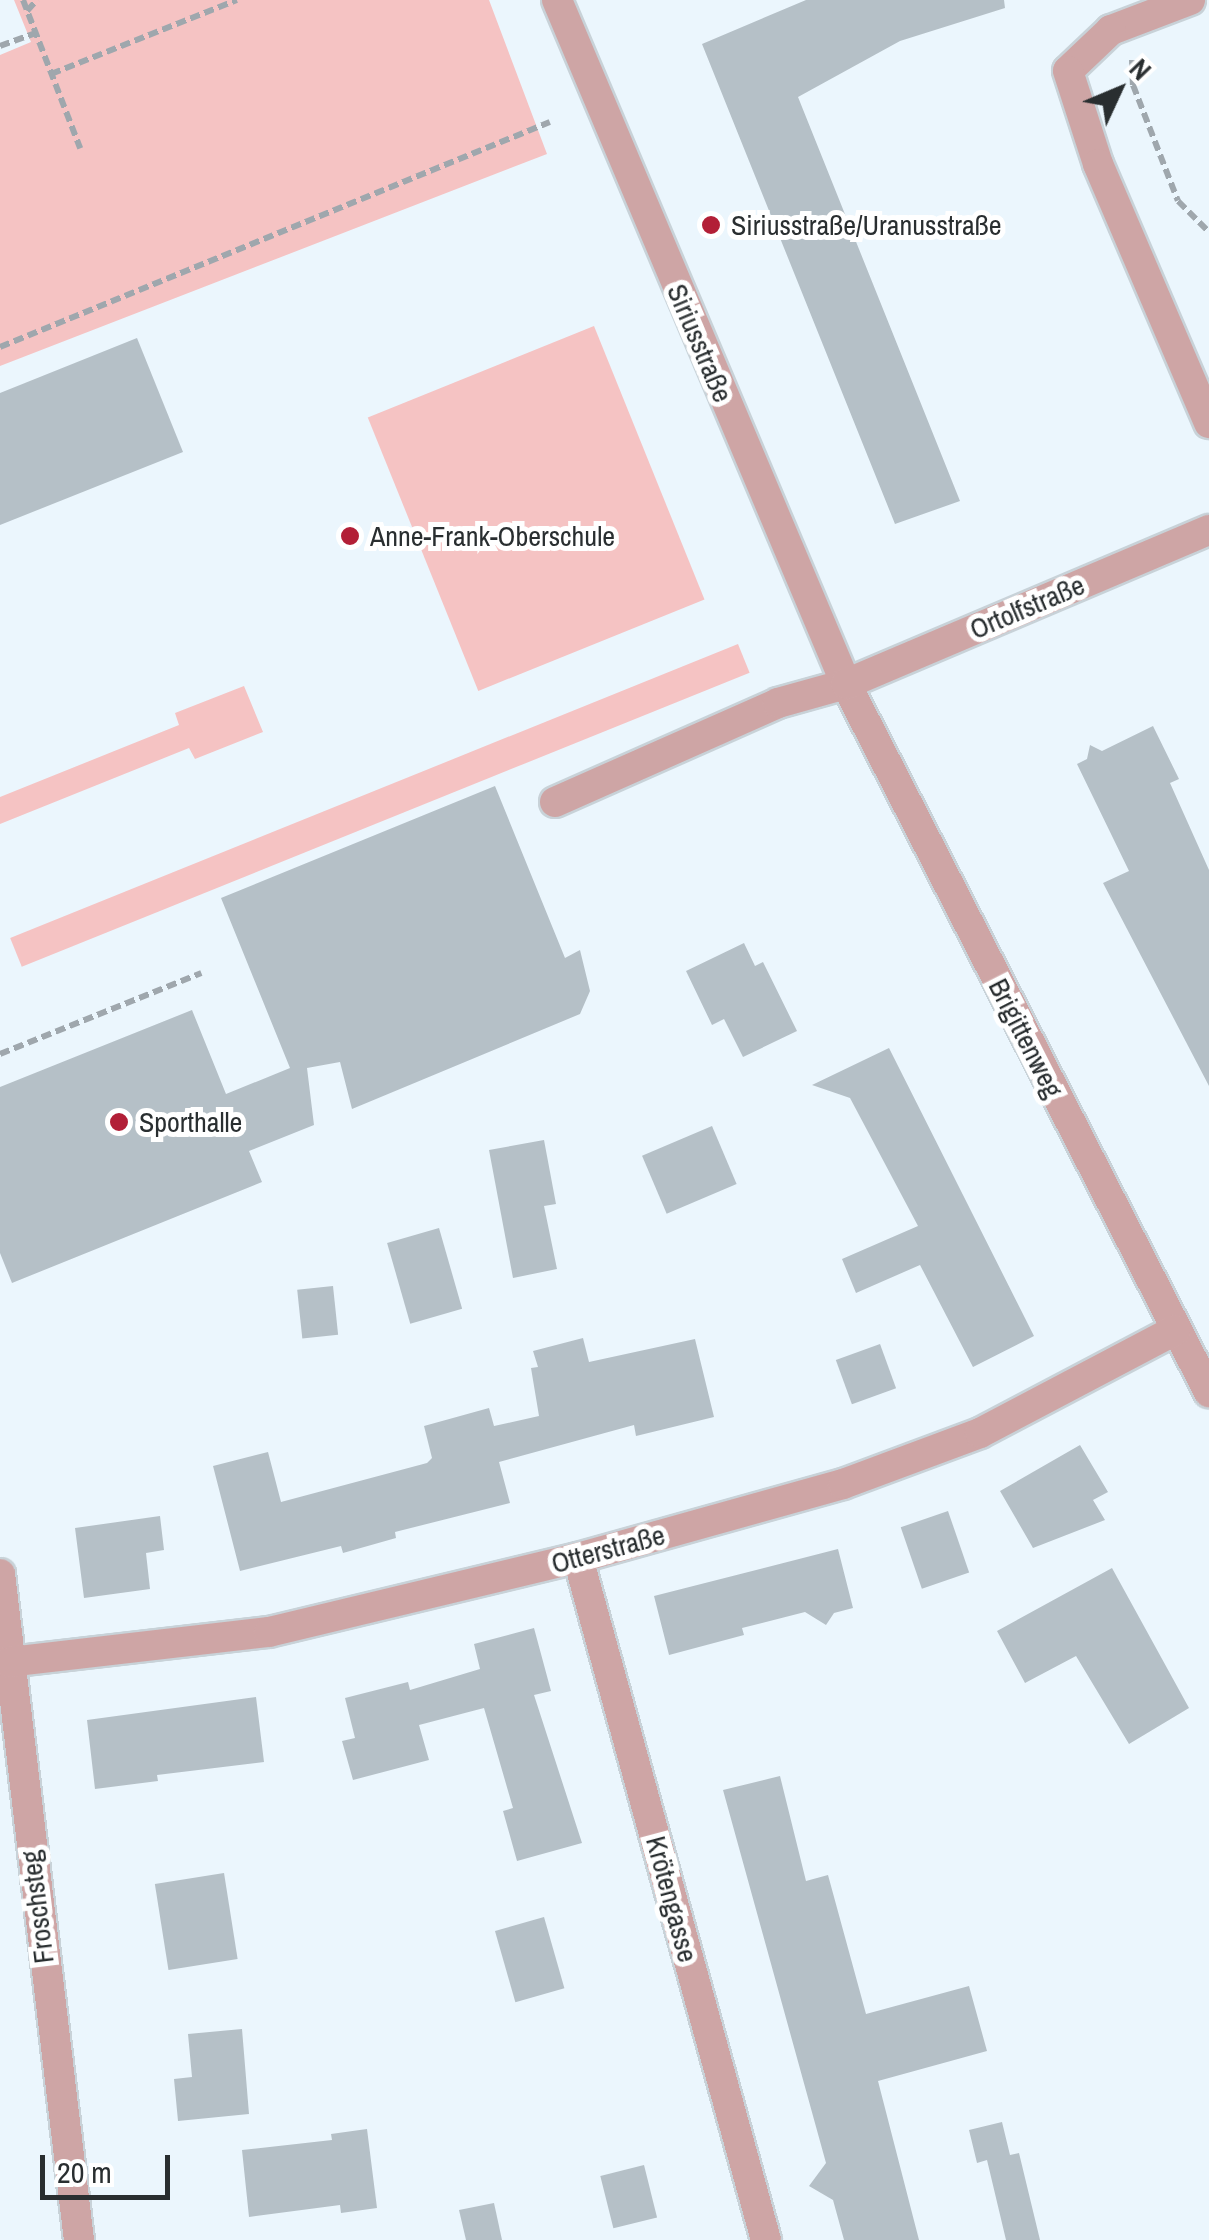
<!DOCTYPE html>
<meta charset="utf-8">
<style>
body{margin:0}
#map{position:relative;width:1209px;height:2240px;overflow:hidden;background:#ebf6fd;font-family:"Archivo Narrow",sans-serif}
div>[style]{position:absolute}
.green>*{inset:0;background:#f5c3c3;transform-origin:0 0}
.building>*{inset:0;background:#b5c0c7;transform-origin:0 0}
.path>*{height:6px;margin-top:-3px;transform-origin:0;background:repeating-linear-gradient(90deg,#9fa7ad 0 10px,transparent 0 15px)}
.roads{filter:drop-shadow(2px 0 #c8d2d8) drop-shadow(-2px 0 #c8d2d8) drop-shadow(0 2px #c8d2d8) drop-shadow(0 -2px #c8d2d8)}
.minor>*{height:30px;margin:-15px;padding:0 15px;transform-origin:15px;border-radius:15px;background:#cea5a5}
.dots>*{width:28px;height:28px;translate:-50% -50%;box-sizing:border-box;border:5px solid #fff;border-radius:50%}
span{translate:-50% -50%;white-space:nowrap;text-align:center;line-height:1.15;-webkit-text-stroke:10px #fff;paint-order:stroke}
.poi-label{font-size:28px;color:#292e30}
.left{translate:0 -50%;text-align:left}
.street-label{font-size:28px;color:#292e30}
.north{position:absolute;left:1069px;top:40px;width:100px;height:100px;-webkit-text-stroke:8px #fff;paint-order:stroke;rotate:46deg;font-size:28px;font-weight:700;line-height:40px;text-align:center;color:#292e30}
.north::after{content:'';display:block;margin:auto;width:35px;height:45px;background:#292e30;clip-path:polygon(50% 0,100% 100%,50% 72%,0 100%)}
.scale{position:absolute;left:40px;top:2155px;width:130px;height:45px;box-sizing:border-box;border:5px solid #292e30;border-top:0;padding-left:12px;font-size:30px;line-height:35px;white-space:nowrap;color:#292e30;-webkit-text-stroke:8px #fff;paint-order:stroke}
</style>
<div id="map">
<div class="green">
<i style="clip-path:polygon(14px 0,489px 0,547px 154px,0 366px,0 55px,31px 42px)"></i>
<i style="left:594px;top:326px;width:295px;height:244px;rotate:68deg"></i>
<i style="left:738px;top:644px;width:31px;height:785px;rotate:68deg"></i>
<i style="clip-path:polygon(244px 686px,263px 732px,195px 759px,189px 748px,0 824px,0 797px,179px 725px,175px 713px)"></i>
</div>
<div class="building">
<i style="clip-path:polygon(806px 0,1004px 0,1005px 8px,900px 41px,798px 97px,960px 501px,895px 524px,702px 44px)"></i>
<i style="clip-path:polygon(137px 338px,183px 452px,0 525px,0 393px)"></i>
<i style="clip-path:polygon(1153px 726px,1179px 779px,1170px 783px,1209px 870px,1209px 1086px,1103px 883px,1129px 871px,1077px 764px,1087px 759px,1090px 745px,1102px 751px)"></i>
<i style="clip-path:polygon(495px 786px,565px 958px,580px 950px,590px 991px,580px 1014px,352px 1109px,340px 1062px,307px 1068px,314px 1125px,249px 1151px,262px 1182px,12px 1283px,0 1253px,0 1087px,192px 1010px,226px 1094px,290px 1068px,221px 898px)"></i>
<i style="clip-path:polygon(744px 943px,755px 966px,763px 962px,797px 1031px,743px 1057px,724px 1019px,712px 1025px,686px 971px)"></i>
<i style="clip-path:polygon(889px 1048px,1034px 1336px,973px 1367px,920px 1265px,856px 1293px,842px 1259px,918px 1226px,850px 1098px,812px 1085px)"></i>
<i style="left:712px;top:1126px;width:63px;height:76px;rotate:67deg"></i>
<i style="clip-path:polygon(544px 1140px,556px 1204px,544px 1206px,557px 1269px,513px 1278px,489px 1150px)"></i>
<i style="left:439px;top:1228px;width:84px;height:54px;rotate:74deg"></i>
<i style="left:333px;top:1286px;width:49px;height:36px;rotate:84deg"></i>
<i style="clip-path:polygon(583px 1338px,589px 1362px,695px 1339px,714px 1417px,636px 1436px,634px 1425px,499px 1462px,510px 1503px,395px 1532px,396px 1538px,343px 1553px,341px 1546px,240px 1571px,213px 1466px,268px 1452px,281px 1502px,427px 1463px,432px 1458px,424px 1426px,489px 1408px,494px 1426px,539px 1416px,531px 1368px,538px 1367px,533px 1351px)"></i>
<i style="left:880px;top:1344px;width:47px;height:47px;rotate:70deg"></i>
<i style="clip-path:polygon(1080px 1445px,1108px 1492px,1093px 1500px,1105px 1520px,1033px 1548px,1000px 1491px)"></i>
<i style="left:948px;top:1511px;width:65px;height:50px;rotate:71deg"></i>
<i style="clip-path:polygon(160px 1516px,164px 1550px,146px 1553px,150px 1589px,84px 1598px,75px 1528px)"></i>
<i style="clip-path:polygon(838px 1549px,853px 1608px,834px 1613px,826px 1625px,805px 1612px,742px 1628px,744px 1635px,669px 1655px,654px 1596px)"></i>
<i style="clip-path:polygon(1112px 1568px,1189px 1708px,1129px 1744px,1076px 1656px,1025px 1683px,997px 1631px)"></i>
<i style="clip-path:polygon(534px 1628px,551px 1691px,534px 1695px,582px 1843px,517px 1861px,503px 1811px,513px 1808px,484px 1708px,419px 1725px,429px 1760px,353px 1780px,342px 1741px,355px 1738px,345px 1698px,408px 1682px,410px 1690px,480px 1669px,474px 1644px)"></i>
<i style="clip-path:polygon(256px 1697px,264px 1762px,157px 1775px,158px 1781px,95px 1789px,87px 1720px)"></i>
<i style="clip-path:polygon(780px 1776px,806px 1881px,828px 1875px,866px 2014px,969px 1986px,987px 2051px,878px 2081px,919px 2240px,844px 2240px,833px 2200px,809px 2186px,826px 2163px,723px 1790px)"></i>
<i style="left:224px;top:1873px;width:87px;height:70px;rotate:81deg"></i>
<i style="left:544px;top:1917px;width:74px;height:51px;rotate:74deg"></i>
<i style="clip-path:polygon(242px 2029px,249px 2114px,178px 2121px,174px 2079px,192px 2077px,188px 2034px)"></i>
<i style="clip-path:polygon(1002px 2122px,1010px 2155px,1019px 2153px,1040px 2240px,1006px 2240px,987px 2160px,977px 2163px,969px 2130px)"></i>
<i style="clip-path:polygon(367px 2129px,377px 2208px,341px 2213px,340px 2205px,249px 2217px,242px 2150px,332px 2140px,331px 2134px)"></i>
<i style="left:644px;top:2165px;width:54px;height:45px;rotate:76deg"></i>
<i style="clip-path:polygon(494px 2203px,502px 2240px,466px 2240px,459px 2210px)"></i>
</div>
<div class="path">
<i style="left:23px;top:0;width:159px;rotate:68.9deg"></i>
<i style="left:27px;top:11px;width:15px;rotate:-48deg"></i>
<i style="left:0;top:46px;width:37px;rotate:-20deg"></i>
<i style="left:1132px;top:60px;width:25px;rotate:88deg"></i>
<i style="left:1133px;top:85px;width:124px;rotate:68.8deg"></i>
<i style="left:1178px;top:201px;width:44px;rotate:45deg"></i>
<i style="left:51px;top:74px;width:200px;rotate:-21.7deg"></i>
<i style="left:0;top:347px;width:594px;rotate:-22.25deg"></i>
<i style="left:0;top:1054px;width:217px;rotate:-21.9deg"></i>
</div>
<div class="roads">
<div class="minor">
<i style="left:557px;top:0;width:743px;rotate:67.1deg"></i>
<i style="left:846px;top:684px;width:796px;rotate:62.86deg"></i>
<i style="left:1190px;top:0;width:85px;rotate:159.2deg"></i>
<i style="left:1111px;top:30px;width:59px;rotate:136.4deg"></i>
<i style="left:1068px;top:71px;width:98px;rotate:72.1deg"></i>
<i style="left:1098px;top:164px;width:282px;rotate:66.8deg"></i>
<i style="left:555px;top:802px;width:244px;rotate:-23.9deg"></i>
<i style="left:778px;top:703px;width:71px;rotate:-15.6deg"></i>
<i style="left:846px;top:684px;width:394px;rotate:-23deg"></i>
<i style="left:578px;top:1558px;width:707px;rotate:74.59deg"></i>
<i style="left:0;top:1574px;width:671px;rotate:83.24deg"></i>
<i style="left:9px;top:1662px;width:262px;rotate:-6.6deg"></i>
<i style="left:269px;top:1632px;width:318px;rotate:-13.5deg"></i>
<i style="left:578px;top:1558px;width:275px;rotate:-15.6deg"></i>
<i style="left:843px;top:1484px;width:146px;rotate:-20.4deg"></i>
<i style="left:980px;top:1433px;width:221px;rotate:-27.8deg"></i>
</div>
</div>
<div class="dots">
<i style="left:711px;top:225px;background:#b21f37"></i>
<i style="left:350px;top:536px;background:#b21f37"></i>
<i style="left:119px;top:1122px;background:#b21f37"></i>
</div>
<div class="poi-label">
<span class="left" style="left:731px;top:225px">Siriusstraße/Uranusstraße</span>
<span class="left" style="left:370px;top:536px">Anne-Frank-Oberschule</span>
<span class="left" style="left:139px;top:1122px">Sporthalle</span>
</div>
<div class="street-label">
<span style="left:700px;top:343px;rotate:67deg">Siriusstraße</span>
<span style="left:1027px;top:607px;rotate:-23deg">Ortolfstraße</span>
<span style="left:1026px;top:1038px;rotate:63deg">Brigittenweg</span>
<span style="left:608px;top:1549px;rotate:-15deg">Otterstraße</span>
<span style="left:672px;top:1899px;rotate:75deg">Krötengasse</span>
<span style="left:37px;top:1907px;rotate:-97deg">Froschsteg</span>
</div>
<div class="north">N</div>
<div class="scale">20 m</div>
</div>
